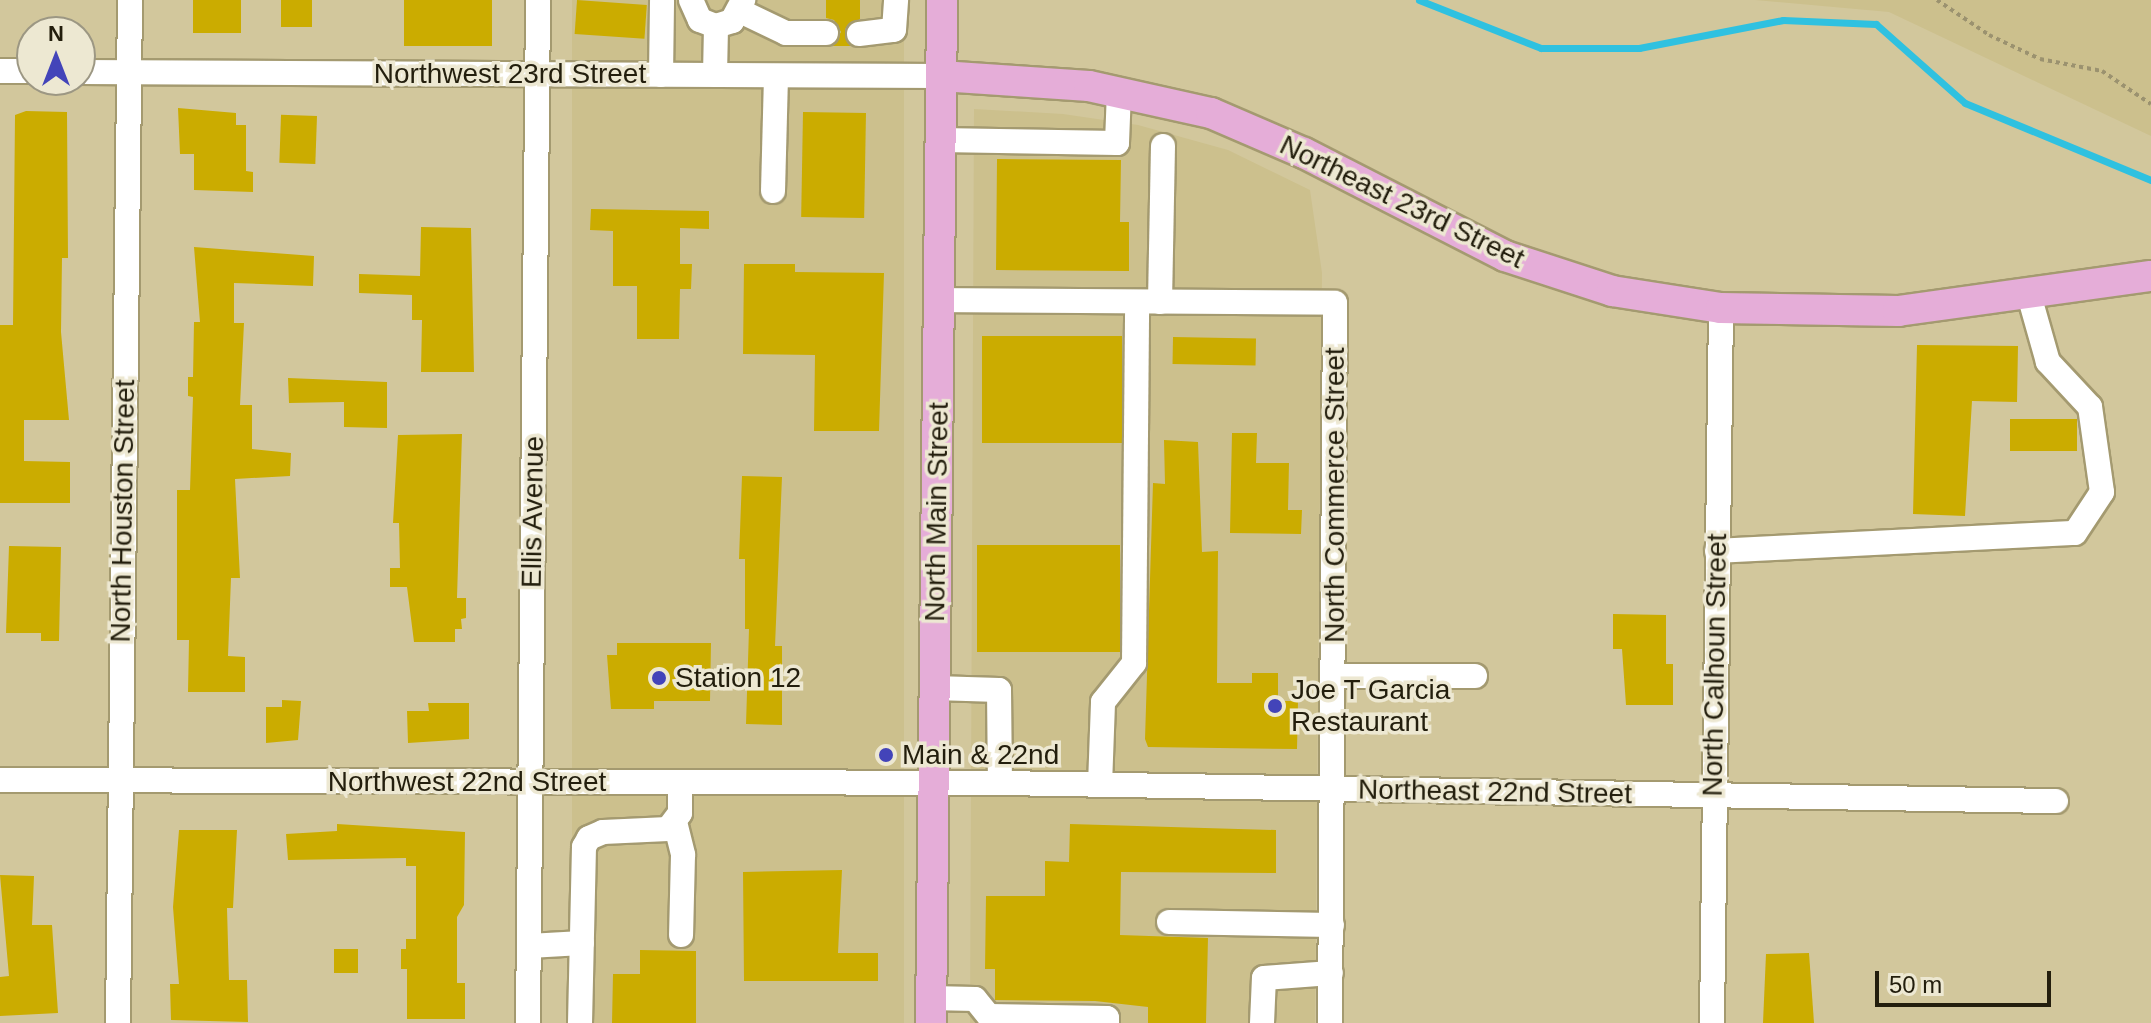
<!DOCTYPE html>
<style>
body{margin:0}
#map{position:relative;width:2151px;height:1023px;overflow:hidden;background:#d2c79c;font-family:Arial,sans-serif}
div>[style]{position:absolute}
.built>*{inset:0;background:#ccc08d;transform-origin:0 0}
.stream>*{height:7px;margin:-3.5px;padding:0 3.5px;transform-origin:3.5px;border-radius:3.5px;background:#2fc1e0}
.building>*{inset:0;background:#cbac00;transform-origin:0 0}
.path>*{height:4px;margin-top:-2px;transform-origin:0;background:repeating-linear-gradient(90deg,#9b926f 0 4px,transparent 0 8px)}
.roads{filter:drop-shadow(2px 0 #a49a70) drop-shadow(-2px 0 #a49a70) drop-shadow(0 2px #a49a70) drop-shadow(0 -2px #a49a70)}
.minor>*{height:24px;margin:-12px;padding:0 12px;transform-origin:12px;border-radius:12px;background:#fff}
.major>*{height:30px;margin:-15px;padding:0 15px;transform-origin:15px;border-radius:15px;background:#e5add8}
.dots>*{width:22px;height:22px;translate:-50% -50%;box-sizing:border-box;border:4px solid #ede8d2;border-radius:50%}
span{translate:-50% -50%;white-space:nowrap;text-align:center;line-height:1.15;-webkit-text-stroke:7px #ede8d2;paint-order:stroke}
.street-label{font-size:28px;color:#231e0d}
.poi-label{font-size:28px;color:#231e0d}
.left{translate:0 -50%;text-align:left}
.north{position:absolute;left:16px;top:16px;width:80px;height:80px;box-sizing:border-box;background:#ede8d2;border:2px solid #9c9783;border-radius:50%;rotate:0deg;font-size:22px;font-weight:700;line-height:32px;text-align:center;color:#231e0d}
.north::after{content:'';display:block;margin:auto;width:28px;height:36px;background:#4344b9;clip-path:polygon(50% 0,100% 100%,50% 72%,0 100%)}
.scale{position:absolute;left:1875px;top:971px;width:176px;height:36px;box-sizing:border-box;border:4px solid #231e0d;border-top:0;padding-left:10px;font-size:24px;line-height:28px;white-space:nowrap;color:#231e0d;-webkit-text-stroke:6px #ede8d2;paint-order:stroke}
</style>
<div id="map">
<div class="built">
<i style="left:572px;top:0;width:332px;height:1023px"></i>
<i style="clip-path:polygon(1755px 0,2151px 0,2151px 136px,1889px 12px)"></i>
<i style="clip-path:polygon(974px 109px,1063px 114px,1138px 125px,1228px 150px,1310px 190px,1322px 273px,1315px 1023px,970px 1023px)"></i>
</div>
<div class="stream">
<i style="left:1419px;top:0;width:131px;rotate:21.5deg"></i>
<i style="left:1541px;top:48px;width:98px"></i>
<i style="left:1639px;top:48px;width:147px;rotate:-11deg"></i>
<i style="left:1783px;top:20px;width:93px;rotate:2.5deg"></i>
<i style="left:1876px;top:24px;width:119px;rotate:41.6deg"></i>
<i style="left:1965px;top:103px;width:201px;rotate:22.5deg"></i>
</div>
<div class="building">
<i style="left:193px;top:0;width:48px;height:33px"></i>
<i style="left:281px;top:0;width:31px;height:27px"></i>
<i style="left:404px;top:0;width:88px;height:46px"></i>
<i style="left:577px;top:0;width:70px;height:34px;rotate:4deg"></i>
<i style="clip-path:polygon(826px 0,860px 0,860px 19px,845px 29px,851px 46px,832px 46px,841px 32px,834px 20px,826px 18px)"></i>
<i style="clip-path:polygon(178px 108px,236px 113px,236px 125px,246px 125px,246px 171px,253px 172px,253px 192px,194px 190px,194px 154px,180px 154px)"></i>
<i style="clip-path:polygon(26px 111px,67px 112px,68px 258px,62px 258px,61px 332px,69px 420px,24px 420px,24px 461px,70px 462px,70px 503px,0 503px,0 325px,13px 325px,15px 115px)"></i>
<i style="left:803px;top:112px;width:63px;height:105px;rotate:1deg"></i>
<i style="left:317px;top:116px;width:48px;height:36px;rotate:92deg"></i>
<i style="clip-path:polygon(997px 159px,1121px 160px,1120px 222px,1129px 222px,1129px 271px,996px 270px)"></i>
<i style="clip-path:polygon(591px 209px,709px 211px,709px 229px,680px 228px,680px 264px,692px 264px,691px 289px,680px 289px,679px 339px,637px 339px,637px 286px,613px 286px,613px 231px,590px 230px)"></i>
<i style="clip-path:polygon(421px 227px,471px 228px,474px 372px,421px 372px,422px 320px,412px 320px,412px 295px,359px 293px,359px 274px,420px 276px)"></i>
<i style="clip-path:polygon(194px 247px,314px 256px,313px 286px,234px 283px,234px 323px,244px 323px,240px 405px,252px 405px,252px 449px,291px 453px,290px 476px,235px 479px,240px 578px,231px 578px,228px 656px,245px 657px,245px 692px,188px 692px,189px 640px,177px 640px,177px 490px,190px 490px,193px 397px,188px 396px,188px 377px,193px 377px,194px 322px,200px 322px)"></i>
<i style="clip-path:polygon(744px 264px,795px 264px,795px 272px,884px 273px,879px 431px,814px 431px,815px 355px,743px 354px)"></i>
<i style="left:982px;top:336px;width:140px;height:107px"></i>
<i style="left:1173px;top:337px;width:83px;height:27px;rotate:1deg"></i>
<i style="clip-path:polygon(1917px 345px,2018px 346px,2017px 402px,1972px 401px,1965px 516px,1913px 514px)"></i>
<i style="clip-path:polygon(288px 378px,387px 382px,387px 428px,344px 427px,344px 402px,289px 403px)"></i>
<i style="left:2010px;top:419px;width:67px;height:32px"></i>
<i style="clip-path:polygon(1232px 433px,1257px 433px,1256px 463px,1289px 463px,1288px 510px,1302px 510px,1301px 534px,1230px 533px)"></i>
<i style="clip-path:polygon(462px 434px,457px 598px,466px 598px,466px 618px,461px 619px,462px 629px,455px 629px,455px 642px,414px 642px,407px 587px,390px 587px,390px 568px,400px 568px,399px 523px,393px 523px,398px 435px)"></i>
<i style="clip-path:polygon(1164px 440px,1198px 442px,1202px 552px,1218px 551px,1217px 683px,1252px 683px,1252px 673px,1278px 673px,1278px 701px,1298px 701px,1297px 749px,1148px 747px,1145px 739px,1153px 483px,1165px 484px)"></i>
<i style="clip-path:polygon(742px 476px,782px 477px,775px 646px,782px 646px,782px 725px,746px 724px,749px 629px,745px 629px,745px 559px,739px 559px)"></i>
<i style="left:977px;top:545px;width:143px;height:107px"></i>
<i style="clip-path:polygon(9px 546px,61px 547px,59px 641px,41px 641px,41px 633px,6px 633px)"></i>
<i style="clip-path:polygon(1613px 614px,1666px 615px,1666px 664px,1673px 664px,1673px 705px,1626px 705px,1622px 649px,1613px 649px)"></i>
<i style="clip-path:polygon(617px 643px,711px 643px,710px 701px,654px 701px,654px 709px,611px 709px,607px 655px,617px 655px)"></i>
<i style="clip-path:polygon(282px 700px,301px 701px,298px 740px,266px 743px,266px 707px,282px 707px)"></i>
<i style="clip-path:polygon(428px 703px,469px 703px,469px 739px,408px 743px,407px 711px,429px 711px)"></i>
<i style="clip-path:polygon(337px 824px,465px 832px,464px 905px,457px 917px,457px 983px,465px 983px,465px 1019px,407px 1019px,407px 969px,401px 969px,401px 949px,406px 949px,406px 939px,416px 939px,416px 866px,406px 866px,406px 858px,288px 860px,286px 834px,337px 831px)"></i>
<i style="clip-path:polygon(1070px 824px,1276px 830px,1276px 873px,1121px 872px,1120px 935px,1208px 938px,1206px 1023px,1148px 1023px,1148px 1007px,1095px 1001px,995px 1000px,995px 969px,985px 969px,986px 896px,1045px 896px,1045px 861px,1069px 862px)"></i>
<i style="clip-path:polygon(179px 830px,237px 830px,233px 908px,227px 908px,229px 980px,247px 980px,248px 1022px,171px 1020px,170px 984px,179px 984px,173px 907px)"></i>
<i style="clip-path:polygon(842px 870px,838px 953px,878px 953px,878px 981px,744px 981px,743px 872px)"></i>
<i style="clip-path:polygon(0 875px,34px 876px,32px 925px,52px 925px,58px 1013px,0 1016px,0 977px,9px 976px)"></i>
<i style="left:334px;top:949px;width:24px;height:24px"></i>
<i style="clip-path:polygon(640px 950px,696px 951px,696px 1023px,612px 1023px,613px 974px,640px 974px)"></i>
<i style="clip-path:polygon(1809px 953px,1814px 1023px,1763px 1023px,1766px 954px)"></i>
</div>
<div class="path">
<i style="left:1937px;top:0;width:63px;rotate:33.9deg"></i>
<i style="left:1989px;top:35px;width:56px;rotate:25.2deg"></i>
<i style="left:2040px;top:59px;width:63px;rotate:11deg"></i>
<i style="left:2102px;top:71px;width:59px;rotate:34deg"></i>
</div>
<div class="roads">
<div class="minor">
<i style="left:691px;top:0;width:22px;rotate:66deg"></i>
<i style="left:700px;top:20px;width:17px;rotate:21deg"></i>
<i style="left:716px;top:26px;width:17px;rotate:-17deg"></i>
<i style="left:732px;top:21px;width:24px;rotate:-62deg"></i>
<i style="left:740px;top:11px;width:51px;rotate:25.6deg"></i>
<i style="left:786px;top:33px;width:40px"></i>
<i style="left:859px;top:34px;width:35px;rotate:-7deg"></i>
<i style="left:894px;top:30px;width:30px;rotate:-86deg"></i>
<i style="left:0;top:71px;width:32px"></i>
<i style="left:80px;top:72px;width:861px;rotate:0.27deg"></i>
<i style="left:661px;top:75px;width:75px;rotate:-89.2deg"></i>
<i style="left:715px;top:75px;width:49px;rotate:-88.8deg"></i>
<i style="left:940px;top:140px;width:177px;rotate:1deg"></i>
<i style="left:1117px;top:143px;width:51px;rotate:-87.8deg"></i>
<i style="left:773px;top:191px;width:115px;rotate:-88.5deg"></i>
<i style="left:939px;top:300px;width:396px;rotate:0.4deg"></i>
<i style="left:1335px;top:303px;width:720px;rotate:90.4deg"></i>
<i style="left:1160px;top:302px;width:156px;rotate:-88.9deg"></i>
<i style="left:1717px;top:551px;width:358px;rotate:-2.9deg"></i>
<i style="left:2075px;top:533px;width:49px;rotate:-56.6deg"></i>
<i style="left:2102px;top:492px;width:86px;rotate:-98deg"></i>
<i style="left:2090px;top:407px;width:62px;rotate:-133deg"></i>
<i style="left:2048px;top:362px;width:70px;rotate:-105.8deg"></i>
<i style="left:1334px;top:676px;width:141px"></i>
<i style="left:935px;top:688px;width:64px;rotate:1.8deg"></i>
<i style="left:999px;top:690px;width:93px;rotate:89.4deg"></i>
<i style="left:0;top:780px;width:1000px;rotate:0.17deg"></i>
<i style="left:1000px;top:783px;width:1056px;rotate:0.98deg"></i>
<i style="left:1100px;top:785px;width:83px;rotate:-87.9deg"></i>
<i style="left:1103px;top:702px;width:50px;rotate:-51.5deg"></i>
<i style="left:1134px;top:663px;width:361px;rotate:-89.5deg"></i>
<i style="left:675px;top:822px;width:34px;rotate:76deg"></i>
<i style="left:683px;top:855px;width:80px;rotate:91.4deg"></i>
<i style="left:1169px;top:922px;width:163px;rotate:1.1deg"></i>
<i style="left:529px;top:946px;width:53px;rotate:-3.2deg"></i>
<i style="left:931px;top:998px;width:44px;rotate:1.3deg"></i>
<i style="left:975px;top:999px;width:22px;rotate:51deg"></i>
<i style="left:989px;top:1016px;width:118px;rotate:1deg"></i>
<i style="left:1107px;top:1018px;width:5px;rotate:90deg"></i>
<i style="left:118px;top:1023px;width:1023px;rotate:-89.33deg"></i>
<i style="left:528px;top:1023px;width:1023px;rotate:-89.44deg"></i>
<i style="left:580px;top:1023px;width:176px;rotate:-88.7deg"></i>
<i style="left:584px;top:847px;width:10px;rotate:-61deg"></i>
<i style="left:589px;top:838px;width:15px;rotate:-23deg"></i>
<i style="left:603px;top:832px;width:65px;rotate:-2.6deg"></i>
<i style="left:668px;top:829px;width:20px;rotate:-53deg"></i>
<i style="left:680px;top:813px;width:30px;rotate:-90deg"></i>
<i style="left:1262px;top:1023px;width:45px;rotate:-87.5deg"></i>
<i style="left:1264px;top:978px;width:67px;rotate:-4.3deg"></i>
<i style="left:1712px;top:1023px;width:715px;rotate:-89.28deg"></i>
</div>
<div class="major">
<i style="left:941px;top:76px;width:148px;rotate:3.9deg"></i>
<i style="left:1089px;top:86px;width:125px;rotate:12.5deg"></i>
<i style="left:1211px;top:113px;width:101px;rotate:23.3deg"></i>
<i style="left:1304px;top:153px;width:226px;rotate:27.1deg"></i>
<i style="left:1505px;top:256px;width:113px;rotate:18.1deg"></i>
<i style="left:1612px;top:291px;width:110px;rotate:8.9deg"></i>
<i style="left:1721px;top:308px;width:177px;rotate:1deg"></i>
<i style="left:1898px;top:311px;width:255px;rotate:-7.9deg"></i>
<i style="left:931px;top:1023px;width:1023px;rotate:-89.38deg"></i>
</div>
</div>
<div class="dots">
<i style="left:659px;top:678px;background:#4344b9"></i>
<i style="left:1275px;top:706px;background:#4344b9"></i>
<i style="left:886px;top:755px;background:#4344b9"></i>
</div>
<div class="street-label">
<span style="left:510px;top:74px">Northwest 23rd Street</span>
<span style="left:1402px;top:202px;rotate:26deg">Northeast 23rd Street</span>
<span style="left:1335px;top:495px;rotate:-90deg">North Commerce Street</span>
<span style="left:123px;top:511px;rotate:-89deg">North Houston Street</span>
<span style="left:533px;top:512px;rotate:-89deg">Ellis Avenue</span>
<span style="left:937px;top:512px;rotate:-89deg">North Main Street</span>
<span style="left:1715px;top:665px;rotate:-89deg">North Calhoun Street</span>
<span style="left:467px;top:782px">Northwest 22nd Street</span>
<span style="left:1495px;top:792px;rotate:1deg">Northeast 22nd Street</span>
</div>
<div class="poi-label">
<span class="left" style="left:675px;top:678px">Station 12</span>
<span class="left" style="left:1291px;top:706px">Joe T Garcia<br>Restaurant</span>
<span class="left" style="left:902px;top:755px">Main &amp; 22nd</span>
</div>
<div class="north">N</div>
<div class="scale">50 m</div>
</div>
